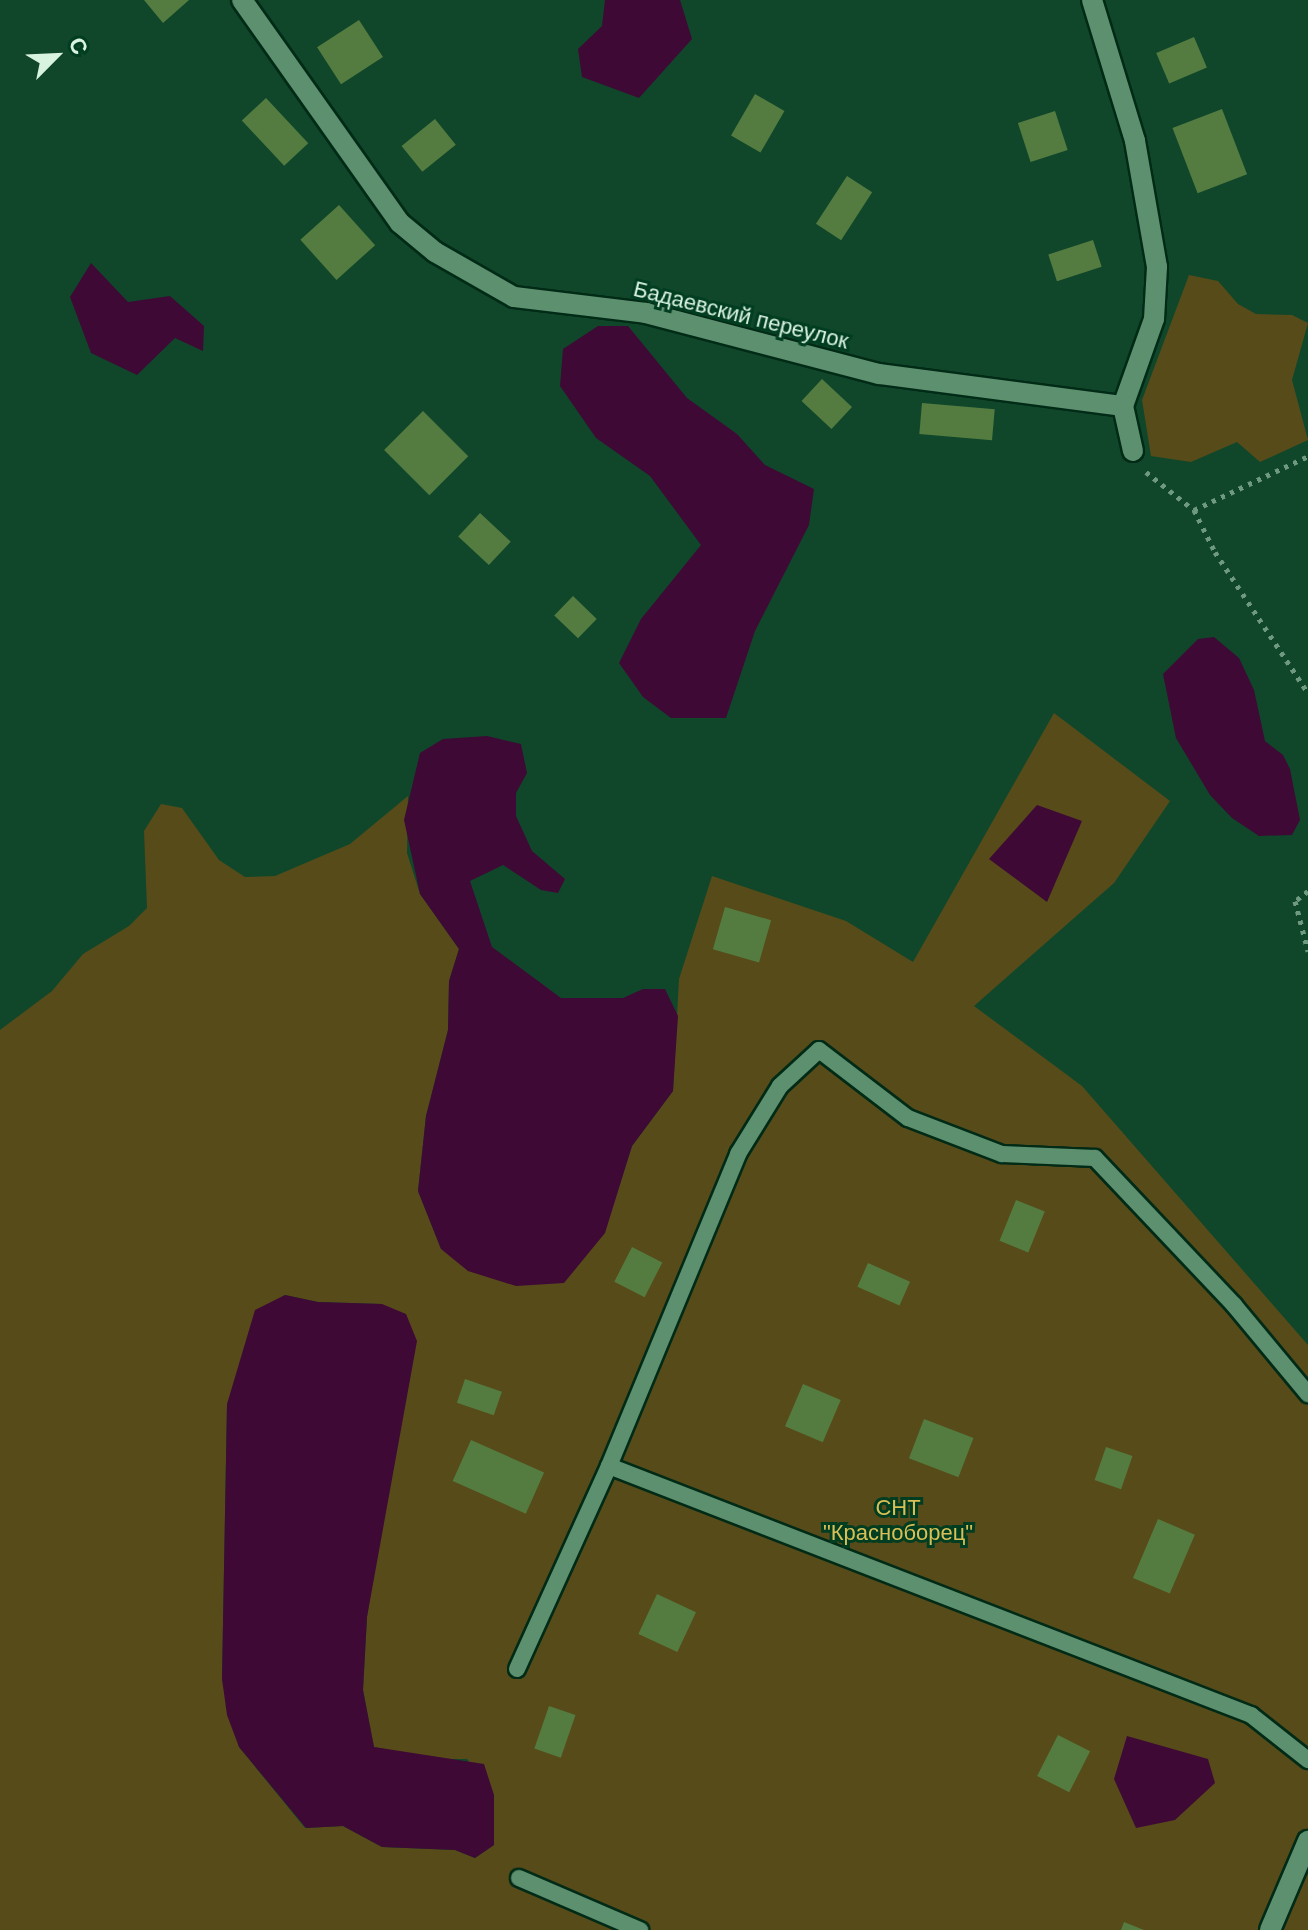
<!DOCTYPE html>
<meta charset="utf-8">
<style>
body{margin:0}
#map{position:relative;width:1308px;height:1930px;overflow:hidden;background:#10472a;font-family:Helvetica,sans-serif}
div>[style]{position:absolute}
.green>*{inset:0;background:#574b1a}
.water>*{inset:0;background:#3e0935}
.building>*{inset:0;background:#547c40;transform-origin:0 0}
.path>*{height:5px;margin-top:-2.5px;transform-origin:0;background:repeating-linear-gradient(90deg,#6f9981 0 4px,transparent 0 10px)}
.roads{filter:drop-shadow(2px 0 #012b16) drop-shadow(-2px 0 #012b16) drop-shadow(0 2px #012b16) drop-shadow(0 -2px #012b16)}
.service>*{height:16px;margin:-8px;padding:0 8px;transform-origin:8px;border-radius:8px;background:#5c906f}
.minor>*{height:20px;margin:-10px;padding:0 10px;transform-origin:10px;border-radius:10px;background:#5c906f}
span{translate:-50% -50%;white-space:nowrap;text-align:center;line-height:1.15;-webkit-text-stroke:6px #013d20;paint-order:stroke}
.street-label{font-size:22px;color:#d8f3e0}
.park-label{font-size:22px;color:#d9bf56}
.north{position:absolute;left:16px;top:16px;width:80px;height:80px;-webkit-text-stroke:6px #013d20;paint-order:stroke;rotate:66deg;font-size:22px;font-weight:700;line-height:32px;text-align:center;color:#d8f3e0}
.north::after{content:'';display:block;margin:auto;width:28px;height:36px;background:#d8f3e0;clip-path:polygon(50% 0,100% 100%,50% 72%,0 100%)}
</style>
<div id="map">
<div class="green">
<i style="clip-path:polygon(1189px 275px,1218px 281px,1238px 304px,1256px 314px,1292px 315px,1308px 323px,1292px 380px,1308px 440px,1260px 462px,1237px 442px,1191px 462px,1151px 456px,1142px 400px)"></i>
<i style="clip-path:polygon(evenodd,1054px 713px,1170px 801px,1114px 883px,974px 1006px,1082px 1086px,1308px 1345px,1308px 1930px,0 1930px,0 1030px,52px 991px,83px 954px,129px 926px,147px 908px,144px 831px,161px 804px,182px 808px,219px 860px,245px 877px,275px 876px,350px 844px,408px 796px,407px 853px,420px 894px,459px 949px,449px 981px,448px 1030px,426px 1116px,418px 1191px,441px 1249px,604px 1233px,632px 1146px,673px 1091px,679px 979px,712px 876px,846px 921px,913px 962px,1054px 713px,285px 1295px,318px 1302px,382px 1304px,386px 1495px,367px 1617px,363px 1690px,374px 1747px,436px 1759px,467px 1759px,494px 1795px,494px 1845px,475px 1858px,455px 1850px,382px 1847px,343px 1826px,305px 1828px,239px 1747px,222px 1679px,227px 1404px,285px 1295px)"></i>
</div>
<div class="water">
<i style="clip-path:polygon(605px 0,680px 0,692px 39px,639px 98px,582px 77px,578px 49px,602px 26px)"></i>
<i style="clip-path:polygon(91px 263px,128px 302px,170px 296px,204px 326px,203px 351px,175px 338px,137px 375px,91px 353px,70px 297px)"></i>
<i style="clip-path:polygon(598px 326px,628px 326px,687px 398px,737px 434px,765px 465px,814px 489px,809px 525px,755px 631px,726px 718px,671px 718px,643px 697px,619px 663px,641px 619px,701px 545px,650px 476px,596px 438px,560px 386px,563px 349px)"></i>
<i style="clip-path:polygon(1214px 637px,1239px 658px,1254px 690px,1265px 741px,1283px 755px,1290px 769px,1300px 820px,1292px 835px,1259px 836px,1232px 818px,1210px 795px,1176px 738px,1163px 674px,1198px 639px)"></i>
<i style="clip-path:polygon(487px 736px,521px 744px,527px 773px,516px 793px,516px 816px,532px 851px,565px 879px,558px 893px,541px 890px,503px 865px,470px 881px,492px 947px,561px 998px,623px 998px,643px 989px,665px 989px,678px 1016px,673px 1091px,632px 1146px,605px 1233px,564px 1283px,516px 1286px,468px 1271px,441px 1249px,418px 1191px,426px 1116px,448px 1030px,449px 981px,459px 949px,420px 894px,404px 820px,420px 753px,443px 739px)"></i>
<i style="clip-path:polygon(1037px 805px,1082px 821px,1047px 902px,989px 859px)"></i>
<i style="clip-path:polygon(285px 1295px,318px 1302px,382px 1304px,406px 1314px,417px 1341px,367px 1617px,363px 1690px,374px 1747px,484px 1764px,494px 1795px,494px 1845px,475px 1858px,455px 1850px,382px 1847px,343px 1826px,306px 1828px,239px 1747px,227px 1715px,222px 1679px,227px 1404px,255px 1310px)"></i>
<i style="clip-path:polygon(1127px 1736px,1208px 1759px,1215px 1783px,1175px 1820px,1136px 1828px,1114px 1779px)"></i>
</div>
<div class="building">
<i style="clip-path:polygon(144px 0,189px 0,163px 23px)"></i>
<i style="left:359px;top:20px;width:44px;height:50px;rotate:57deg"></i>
<i style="left:1194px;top:37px;width:33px;height:41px;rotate:67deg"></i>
<i style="left:755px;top:94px;width:34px;height:48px;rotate:30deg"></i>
<i style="left:266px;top:98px;width:62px;height:33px;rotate:47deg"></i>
<i style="left:1222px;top:109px;width:70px;height:53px;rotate:69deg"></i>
<i style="left:1055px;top:111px;width:41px;height:39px;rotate:72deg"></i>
<i style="left:435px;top:119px;width:33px;height:43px;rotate:51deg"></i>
<i style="left:847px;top:176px;width:30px;height:57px;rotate:33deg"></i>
<i style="left:339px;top:205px;width:54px;height:52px;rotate:48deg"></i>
<i style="left:1093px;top:240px;width:28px;height:47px;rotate:72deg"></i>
<i style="left:822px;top:379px;width:41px;height:30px;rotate:43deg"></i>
<i style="left:922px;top:403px;width:73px;height:31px;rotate:5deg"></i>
<i style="left:423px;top:411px;width:64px;height:55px;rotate:45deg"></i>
<i style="left:480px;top:513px;width:42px;height:32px;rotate:43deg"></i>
<i style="left:573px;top:596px;width:33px;height:27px;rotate:44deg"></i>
<i style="left:725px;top:907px;width:48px;height:44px;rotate:16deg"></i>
<i style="left:1016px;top:1200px;width:31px;height:44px;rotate:22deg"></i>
<i style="left:632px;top:1247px;width:34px;height:39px;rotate:27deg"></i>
<i style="left:868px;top:1263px;width:46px;height:26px;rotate:24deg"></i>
<i style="left:465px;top:1379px;width:39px;height:25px;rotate:19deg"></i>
<i style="left:803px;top:1384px;width:41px;height:46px;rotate:23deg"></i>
<i style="left:924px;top:1419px;width:53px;height:42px;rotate:21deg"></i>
<i style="left:471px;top:1440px;width:80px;height:45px;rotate:24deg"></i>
<i style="left:1106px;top:1447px;width:28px;height:35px;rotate:19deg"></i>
<i style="left:1158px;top:1519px;width:40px;height:64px;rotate:23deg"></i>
<i style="left:657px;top:1594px;width:43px;height:44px;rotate:25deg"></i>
<i style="left:549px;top:1706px;width:28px;height:45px;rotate:19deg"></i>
<i style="left:1058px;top:1735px;width:36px;height:46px;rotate:27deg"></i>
<i style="clip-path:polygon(1124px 1922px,1144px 1930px,1121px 1930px)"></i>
</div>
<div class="path">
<i style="left:1146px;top:472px;width:61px;rotate:38.4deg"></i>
<i style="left:1194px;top:510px;width:47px;rotate:63.4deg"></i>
<i style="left:1215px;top:552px;width:169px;rotate:56.6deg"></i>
<i style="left:1194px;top:510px;width:126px;rotate:-25.3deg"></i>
<i style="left:1308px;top:891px;width:16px;rotate:142deg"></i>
<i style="left:1295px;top:901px;width:52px;rotate:75.4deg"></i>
</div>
<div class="roads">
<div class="service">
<i style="left:609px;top:1466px;width:689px;rotate:21.2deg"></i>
<i style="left:1251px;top:1715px;width:73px;rotate:38.3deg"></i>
<i style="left:517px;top:1669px;width:223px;rotate:-65.6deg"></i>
<i style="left:609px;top:1466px;width:338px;rotate:-67.5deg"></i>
<i style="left:738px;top:1154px;width:80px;rotate:-58.3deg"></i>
<i style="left:780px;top:1086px;width:53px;rotate:-42.7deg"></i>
<i style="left:819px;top:1050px;width:112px;rotate:37.4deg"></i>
<i style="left:908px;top:1118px;width:101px;rotate:21deg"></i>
<i style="left:1002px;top:1154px;width:93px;rotate:2.5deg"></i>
<i style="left:1095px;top:1158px;width:202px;rotate:46.6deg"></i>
<i style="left:1234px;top:1305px;width:116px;rotate:50.3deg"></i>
<i style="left:519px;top:1878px;width:132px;rotate:23.3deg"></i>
</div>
<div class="minor">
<i style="left:242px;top:0;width:273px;rotate:54.7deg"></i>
<i style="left:400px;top:223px;width:45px;rotate:39.6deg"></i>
<i style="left:435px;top:252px;width:91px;rotate:29.7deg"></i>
<i style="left:514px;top:297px;width:133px;rotate:6.9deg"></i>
<i style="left:646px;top:313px;width:241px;rotate:14.7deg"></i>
<i style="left:879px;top:374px;width:246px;rotate:7.5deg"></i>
<i style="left:1092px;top:0;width:147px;rotate:73deg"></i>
<i style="left:1135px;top:141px;width:128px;rotate:80.1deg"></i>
<i style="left:1157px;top:267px;width:52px;rotate:93.3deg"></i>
<i style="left:1154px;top:319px;width:92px;rotate:109.6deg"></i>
<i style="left:1123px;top:406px;width:46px;rotate:77.5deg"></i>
<i style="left:1270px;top:1930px;width:97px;rotate:-66.9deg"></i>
</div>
</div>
<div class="street-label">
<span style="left:741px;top:315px;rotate:14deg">Бадаевский переулок</span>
</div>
<div class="park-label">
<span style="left:898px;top:1520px">СНТ<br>"Красноборец"</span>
</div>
<div class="north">С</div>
</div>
